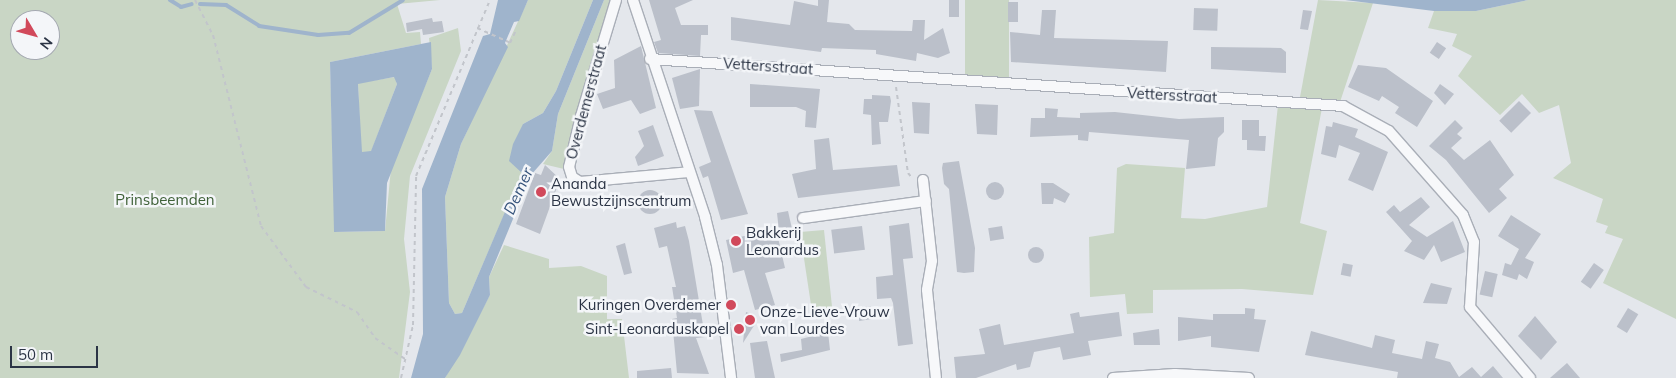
<!DOCTYPE html>
<style>
body{margin:0}
#map{position:relative;width:1676px;height:378px;overflow:hidden;background:#e4e7ec;font-family:Mulish,sans-serif}
div>[style]{position:absolute}
.green>*{inset:0;background:#c9d6c5;transform-origin:0 0}
.water>*{inset:0;background:#9fb4cc}
.stream>*{height:4px;margin:-2px;padding:0 2px;transform-origin:2px;border-radius:2px;background:#9fb4cc}
.building>*{inset:0;background:#bbc0ca;transform-origin:0 0}
.round{border-radius:50%}
.path>*{height:2px;margin-top:-1px;transform-origin:0;background:repeating-linear-gradient(90deg,#c2c5cb 0 4px,transparent 0 8px)}
.roads{filter:drop-shadow(1px 0 #a9aeb7) drop-shadow(-1px 0 #a9aeb7) drop-shadow(0 1px #a9aeb7) drop-shadow(0 -1px #a9aeb7)}
.minor>*{height:10px;margin:-5px;padding:0 5px;transform-origin:5px;border-radius:5px;background:#f7f8fa}
.dots>*{width:14px;height:14px;translate:-50% -50%;box-sizing:border-box;border:2px solid #f4f6f9;border-radius:50%}
span{translate:-50% -50%;white-space:nowrap;text-align:center;line-height:1.15;-webkit-text-stroke:5px #f4f6f9;paint-order:stroke}
.street-label{font-size:15px;color:#2b3445}
.poi-label{font-size:15px;color:#2b3445}
.left{translate:0 -50%;text-align:left}
.right{translate:-100% -50%;text-align:right}
.park-label{font-size:15px;color:#3f6138}
.water-label{font-size:16px;color:#34527a;font-style:italic}
.north{position:absolute;left:10px;top:10px;width:50px;height:50px;box-sizing:border-box;background:#f4f6f9;border:1px solid #a4a8b1;border-radius:50%;rotate:127deg;font-size:14px;font-weight:700;line-height:20px;text-align:center;color:#2b3445}
.north::after{content:'';display:block;margin:auto;width:18px;height:22px;background:#d1495b;clip-path:polygon(50% 0,100% 100%,50% 72%,0 100%)}
.scale{position:absolute;left:10px;top:346px;width:88px;height:22px;box-sizing:border-box;border:2px solid #2b3445;border-top:0;padding-left:6px;font-size:15px;line-height:18px;white-space:nowrap;color:#2b3445;-webkit-text-stroke:4px #f4f6f9;paint-order:stroke}
</style>
<div id="map">
<div class="green">
<i style="clip-path:polygon(evenodd,0 0,440px 0,397px 4px,406px 33px,420px 32px,421px 44px,330px 62px,335px 232px,385px 231px,391px 168px,432px 69px,429px 38px,458px 28px,461px 51px,410px 176px,404px 239px,410px 292px,399px 378px,0 378px,0 0,20px 20px,50px 20px,50px 50px,20px 50px,20px 20px)"></i>
<i style="clip-path:polygon(528px 0,593px 0,556px 91px,543px 113px,523px 124px,522px 173px,462px 313px,455px 314px,449px 303px,445px 197px,461px 144px)"></i>
<i style="clip-path:polygon(604px 0,611px 0,564px 169px,543px 164px,552px 151px,558px 114px)"></i>
<i style="left:965px;top:0;width:44px;height:78px"></i>
<i style="clip-path:polygon(1318px 0,1373px 3px,1340px 102px,1300px 97px)"></i>
<i style="clip-path:polygon(1528px 0,1676px 0,1676px 319px,1603px 283px,1623px 239px,1605px 233px,1608px 226px,1596px 222px,1603px 199px,1553px 178px,1571px 163px,1559px 105px,1539px 113px,1522px 94px,1500px 115px,1458px 76px,1472px 56px,1452px 46px,1457px 34px,1428px 28px,1434px 11px,1476px 11px)"></i>
<i style="clip-path:polygon(395px 77px,397px 84px,371px 152px,361px 152px,358px 83px)"></i>
<i style="clip-path:polygon(1278px 105px,1322px 108px,1300px 223px,1327px 231px,1313px 295px,1242px 289px,1153px 290px,1153px 313px,1127px 314px,1125px 294px,1090px 297px,1089px 237px,1114px 233px,1117px 168px,1126px 164px,1185px 168px,1181px 218px,1205px 219px,1267px 207px)"></i>
<i style="clip-path:polygon(824px 230px,833px 316px,813px 318px,800px 232px)"></i>
<i style="clip-path:polygon(504px 245px,549px 259px,549px 268px,581px 266px,607px 276px,607px 319px,622px 319px,629px 378px,445px 378px,490px 295px,489px 277px)"></i>
</div>
<div class="water">
<i style="clip-path:polygon(498px 0,528px 0,519px 21px,514px 22px,505px 43px,508px 47px,461px 144px,445px 197px,449px 303px,455px 314px,462px 313px,516px 186px,525px 190px,489px 277px,490px 295px,460px 355px,445px 378px,411px 378px,423px 334px,422px 189px,483px 36px,490px 34px)"></i>
<i style="clip-path:polygon(593px 0,604px 0,558px 114px,552px 151px,524px 183px,519px 181px,522px 173px,509px 161px,513px 144px,523px 124px,543px 113px,556px 91px)"></i>
<i style="clip-path:polygon(1345px 0,1528px 0,1476px 11px,1434px 11px)"></i>
<i style="clip-path:polygon(evenodd,431px 42px,432px 69px,387px 183px,385px 231px,334px 232px,330px 62px,431px 42px,394px 77px,397px 84px,371px 151px,362px 152px,358px 84px,394px 77px)"></i>
</div>
<div class="stream">
<i style="left:170px;top:0;width:13px;rotate:32deg"></i>
<i style="left:181px;top:7px;width:11px;rotate:-15deg"></i>
<i style="left:200px;top:4px;width:26px;rotate:2deg"></i>
<i style="left:226px;top:5px;width:39px;rotate:32deg"></i>
<i style="left:259px;top:26px;width:60px;rotate:8.7deg"></i>
<i style="left:318px;top:35px;width:31px;rotate:-4deg"></i>
<i style="left:349px;top:33px;width:63px;rotate:-31.4deg"></i>
</div>
<div class="building">
<i style="clip-path:polygon(649px 0,693px 0,675px 8px,681px 25px,708px 25px,708px 35px,701px 35px,700px 56px,658px 53px,654px 42px,661px 40px)"></i>
<i style="clip-path:polygon(818px 0,829px 0,827px 22px,849px 24px,855px 30px,912px 31px,913px 20px,925px 20px,924px 40px,943px 28px,950px 53px,938px 58px,917px 53px,916px 61px,876px 54px,876px 50px,822px 48px,821px 52px,731px 40px,731px 17px,790px 25px,794px 1px,818px 6px)"></i>
<i style="left:949px;top:0;width:10px;height:17px"></i>
<i style="left:1008px;top:2px;width:10px;height:20px"></i>
<i style="left:1194px;top:8px;width:24px;height:22px;rotate:2deg"></i>
<i style="clip-path:polygon(1042px 10px,1056px 10px,1054px 38px,1168px 41px,1166px 72px,1011px 62px,1010px 32px,1040px 35px)"></i>
<i style="clip-path:polygon(1303px 10px,1312px 11px,1308px 30px,1300px 29px)"></i>
<i style="clip-path:polygon(432px 18px,433px 22px,442px 21px,444px 32px,423px 35px,422px 29px,407px 32px,406px 23px)"></i>
<i style="left:1437px;top:42px;width:11px;height:13px;rotate:34deg"></i>
<i style="clip-path:polygon(641px 46px,656px 108px,640px 114px,631px 100px,603px 109px,597px 94px,615px 88px,614px 60px)"></i>
<i style="clip-path:polygon(1211px 47px,1281px 48px,1286px 52px,1286px 73px,1211px 69px)"></i>
<i style="clip-path:polygon(1358px 65px,1386px 68px,1433px 101px,1417px 127px,1395px 113px,1399px 107px,1382px 96px,1379px 101px,1348px 87px)"></i>
<i style="clip-path:polygon(700px 69px,699px 106px,680px 109px,672px 78px)"></i>
<i style="clip-path:polygon(750px 84px,820px 89px,816px 128px,805px 127px,806px 111px,796px 107px,750px 107px)"></i>
<i style="clip-path:polygon(1440px 84px,1454px 94px,1445px 105px,1434px 93px)"></i>
<i style="clip-path:polygon(872px 95px,890px 96px,891px 101px,888px 122px,879px 122px,881px 144px,872px 145px,871px 115px,863px 114px,864px 99px,872px 99px)"></i>
<i style="left:1519px;top:101px;width:17px;height:28px;rotate:45deg"></i>
<i style="clip-path:polygon(912px 102px,930px 103px,929px 134px,914px 133px)"></i>
<i style="clip-path:polygon(975px 104px,998px 105px,997px 135px,977px 134px)"></i>
<i style="clip-path:polygon(1045px 108px,1058px 109px,1057px 117px,1080px 118px,1080px 113px,1115px 112px,1179px 119px,1224px 117px,1224px 132px,1218px 138px,1215px 166px,1186px 169px,1189px 140px,1089px 132px,1088px 141px,1078px 140px,1078px 135px,1030px 137px,1031px 118px,1045px 118px)"></i>
<i style="clip-path:polygon(694px 110px,712px 111px,748px 214px,721px 220px,708px 176px,703px 178px,699px 167px,711px 162px)"></i>
<i style="clip-path:polygon(1242px 120px,1259px 120px,1259px 136px,1266px 136px,1265px 151px,1247px 150px,1247px 140px,1242px 140px)"></i>
<i style="clip-path:polygon(1455px 120px,1463px 128px,1457px 134px,1462px 138px,1451px 148px,1464px 160px,1490px 140px,1514px 175px,1499px 189px,1507px 198px,1489px 213px,1446px 160px,1429px 146px)"></i>
<i style="clip-path:polygon(1333px 122px,1358px 129px,1355px 137px,1388px 152px,1373px 191px,1348px 180px,1360px 153px,1339px 145px,1336px 158px,1321px 154px,1326px 126px,1332px 127px)"></i>
<i style="clip-path:polygon(653px 125px,664px 156px,638px 166px,635px 157px,644px 146px,638px 131px)"></i>
<i style="clip-path:polygon(829px 138px,833px 170px,897px 165px,900px 186px,798px 198px,792px 174px,816px 169px,814px 140px)"></i>
<i style="clip-path:polygon(959px 161px,975px 248px,974px 272px,964px 273px,957px 272px,949px 189px,944px 184px,942px 168px,943px 163px)"></i>
<i style="clip-path:polygon(545px 165px,560px 179px,540px 234px,516px 224px,535px 173px,541px 175px)"></i>
<i class="round" style="left:986px;top:182px;width:18px;height:18px"></i>
<i style="clip-path:polygon(1041px 183px,1053px 183px,1070px 194px,1065px 203px,1054px 198px,1053px 204px,1042px 204px)"></i>
<i class="round" style="left:638px;top:190px;width:24px;height:24px"></i>
<i style="clip-path:polygon(1421px 197px,1430px 207px,1409px 225px,1427px 237px,1453px 221px,1465px 252px,1441px 262px,1434px 245px,1424px 260px,1404px 251px,1412px 241px,1386px 212px,1394px 205px,1400px 212px)"></i>
<i style="clip-path:polygon(788px 211px,792px 229px,779px 231px,777px 213px)"></i>
<i style="clip-path:polygon(1511px 215px,1541px 234px,1525px 258px,1534px 262px,1527px 279px,1519px 274px,1517px 280px,1502px 275px,1505px 263px,1511px 265px,1519px 249px,1498px 236px)"></i>
<i style="clip-path:polygon(676px 222px,677px 228px,685px 226px,689px 241px,705px 337px,696px 338px,709px 374px,677px 373px,672px 319px,677px 318px,672px 287px,676px 287px,667px 246px,659px 248px,654px 228px)"></i>
<i style="clip-path:polygon(909px 223px,913px 258px,903px 259px,913px 344px,898px 346px,893px 303px,891px 298px,877px 299px,876px 277px,893px 275px,889px 226px)"></i>
<i style="left:862px;top:226px;width:24px;height:31px;rotate:83deg"></i>
<i style="left:1002px;top:226px;width:13px;height:14px;rotate:81deg"></i>
<i style="clip-path:polygon(776px 229px,785px 268px,765px 273px,775px 305px,755px 310px,744px 270px,733px 273px,726px 240px)"></i>
<i style="clip-path:polygon(625px 243px,632px 273px,624px 275px,616px 246px)"></i>
<i class="round" style="left:1028px;top:247px;width:16px;height:16px"></i>
<i style="left:1343px;top:263px;width:10px;height:12px;rotate:11deg"></i>
<i style="left:1594px;top:263px;width:12px;height:23px;rotate:35deg"></i>
<i style="left:1485px;top:271px;width:13px;height:24px;rotate:13deg"></i>
<i style="clip-path:polygon(1431px 283px,1452px 288px,1447px 304px,1423px 303px)"></i>
<i style="left:871px;top:306px;width:13px;height:14px;rotate:81deg"></i>
<i style="clip-path:polygon(1245px 308px,1255px 309px,1254px 319px,1266px 320px,1259px 352px,1211px 347px,1211px 336px,1178px 341px,1178px 317px,1213px 320px,1213px 314px,1245px 314px)"></i>
<i style="left:1628px;top:308px;width:12px;height:22px;rotate:31deg"></i>
<i style="clip-path:polygon(746px 312px,754px 315px,755px 324px,743px 343px)"></i>
<i style="clip-path:polygon(1079px 312px,1080px 317px,1119px 312px,1122px 336px,1088px 341px,1091px 355px,1063px 360px,1060px 347px,1034px 352px,1030px 367px,1017px 370px,1016px 364px,976px 378px,956px 378px,954px 357px,985px 354px,979px 329px,1000px 324px,1004px 345px,1074px 333px,1070px 314px)"></i>
<i style="clip-path:polygon(1535px 316px,1557px 342px,1541px 360px,1518px 336px)"></i>
<i style="clip-path:polygon(1159px 329px,1160px 345px,1134px 345px,1133px 333px)"></i>
<i style="clip-path:polygon(1311px 331px,1372px 348px,1375px 335px,1395px 340px,1392px 353px,1422px 359px,1426px 341px,1439px 344px,1435px 358px,1450px 362px,1459px 377px,1472px 367px,1481px 377px,1493px 366px,1503px 378px,1397px 378px,1398px 372px,1305px 355px)"></i>
<i style="clip-path:polygon(828px 332px,830px 350px,781px 362px,780px 354px,802px 350px,801px 339px)"></i>
<i style="clip-path:polygon(767px 341px,775px 378px,755px 378px,750px 343px)"></i>
<i style="clip-path:polygon(1567px 363px,1580px 378px,1550px 378px)"></i>
<i style="clip-path:polygon(671px 368px,672px 378px,637px 378px,637px 371px)"></i>
</div>
<div class="path">
<i style="left:195px;top:0;width:39px;rotate:63deg"></i>
<i style="left:213px;top:35px;width:197px;rotate:75.9deg"></i>
<i style="left:261px;top:226px;width:76px;rotate:53.6deg"></i>
<i style="left:306px;top:287px;width:57px;rotate:26.1deg"></i>
<i style="left:357px;top:312px;width:32px;rotate:55deg"></i>
<i style="left:375px;top:338px;width:39px;rotate:35deg"></i>
<i style="left:477px;top:28px;width:36px;rotate:24deg"></i>
<i style="left:510px;top:43px;width:14px;rotate:-65deg"></i>
<i style="left:896px;top:87px;width:87px;rotate:82.1deg"></i>
<i style="left:908px;top:173px;width:8px;rotate:50deg"></i>
<i style="left:401px;top:378px;width:54px;rotate:-77.2deg"></i>
<i style="left:413px;top:325px;width:149px;rotate:-88.8deg"></i>
<i style="left:416px;top:176px;width:191px;rotate:-67.2deg"></i>
</div>
<div class="roads">
<div class="minor">
<i style="left:616px;top:0;width:121px;rotate:106.8deg"></i>
<i style="left:581px;top:116px;width:52px;rotate:103.2deg"></i>
<i style="left:569px;top:167px;width:10px;rotate:73deg"></i>
<i style="left:572px;top:177px;width:9px;rotate:32deg"></i>
<i style="left:580px;top:182px;width:109px;rotate:-5.2deg"></i>
<i style="left:633px;top:0;width:229px;rotate:71.6deg"></i>
<i style="left:705px;top:217px;width:49px;rotate:76deg"></i>
<i style="left:717px;top:265px;width:114px;rotate:82.9deg"></i>
<i style="left:650px;top:59px;width:695px;rotate:3.88deg"></i>
<i style="left:1343px;top:106px;width:52px;rotate:28.5deg"></i>
<i style="left:1389px;top:131px;width:112px;rotate:48.6deg"></i>
<i style="left:1463px;top:215px;width:29px;rotate:68deg"></i>
<i style="left:1474px;top:242px;width:65px;rotate:93.5deg"></i>
<i style="left:1470px;top:307px;width:93px;rotate:49.8deg"></i>
<i style="left:923px;top:180px;width:81px;rotate:83.7deg"></i>
<i style="left:932px;top:261px;width:29px;rotate:100deg"></i>
<i style="left:927px;top:290px;width:88px;rotate:84.2deg"></i>
<i style="left:803px;top:218px;width:124px;rotate:-7.9deg"></i>
<i style="left:1113px;top:378px;width:62px;rotate:-3.7deg"></i>
<i style="left:1175px;top:374px;width:74px;rotate:3.1deg"></i>
</div>
</div>
<div class="dots">
<i style="left:541px;top:192px;background:#d1495b"></i>
<i style="left:736px;top:241px;background:#d1495b"></i>
<i style="left:731px;top:305px;background:#d1495b"></i>
<i style="left:750px;top:320px;background:#d1495b"></i>
<i style="left:739px;top:329px;background:#d1495b"></i>
</div>
<div class="street-label">
<span style="left:768px;top:66px;rotate:4deg">Vettersstraat</span>
<span style="left:1172px;top:95px;rotate:3deg">Vettersstraat</span>
<span style="left:586px;top:102px;rotate:-75deg">Overdemerstraat</span>
</div>
<div class="poi-label">
<span class="left" style="left:551px;top:192px">Ananda<br>Bewustzijnscentrum</span>
<span class="left" style="left:746px;top:241px">Bakkerij<br>Leonardus</span>
<span class="right" style="left:721px;top:305px">Kuringen Overdemer</span>
<span class="left" style="left:760px;top:320px">Onze-Lieve-Vrouw<br>van Lourdes</span>
<span class="right" style="left:729px;top:329px">Sint-Leonarduskapel</span>
</div>
<div class="park-label">
<span style="left:165px;top:200px">Prinsbeemden</span>
</div>
<div class="water-label">
<span style="left:518px;top:191px;rotate:-66deg">Demer</span>
</div>
<div class="north">N</div>
<div class="scale">50 m</div>
</div>
